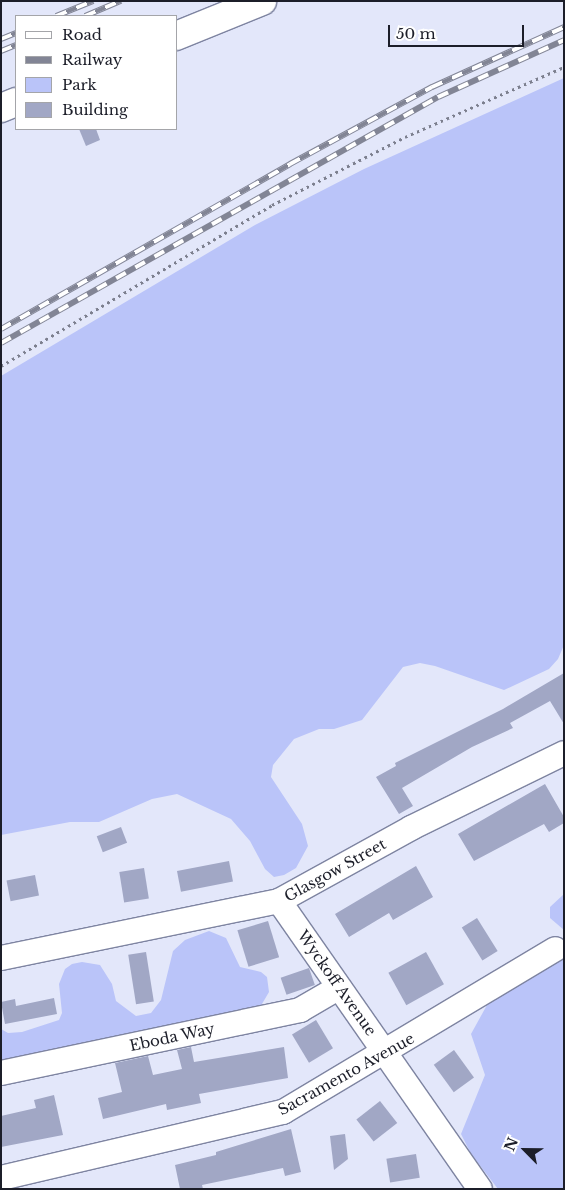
<!DOCTYPE html>
<style>
body{margin:0}
#map{position:relative;width:565px;height:1190px;overflow:hidden;background:#e3e7fa;font-family:"Libre Baskerville",serif}
div>[style]{position:absolute}
.green>*{inset:0;background:#bac4f9}
.building>*{inset:0;background:#a1a7c5;transform-origin:0 0}
.path>*{height:3px;margin-top:-1.5px;transform-origin:0;background:repeating-linear-gradient(90deg,#7c7f8e 0 2.5px,transparent 0 6.5px)}
.roads{filter:drop-shadow(1px 0 #7e84a1) drop-shadow(-1px 0 #7e84a1) drop-shadow(0 1px #7e84a1) drop-shadow(0 -1px #7e84a1)}
.minor>*{height:24px;margin:-12px;padding:0 12px;transform-origin:12px;border-radius:12px;background:#fff}
.major>*{height:28px;margin:-14px;padding:0 14px;transform-origin:14px;border-radius:14px;background:#fff}
.rail>*{height:5.5px;margin-top:-2.75px;transform-origin:0;background:repeating-linear-gradient(90deg,#fff 0 11px,#828595 0 22px);box-sizing:border-box;border-block:1px solid #828595}
span{translate:-50% -50%;white-space:nowrap;text-align:center;line-height:1.15;-webkit-text-stroke:4px #fff;paint-order:stroke}
.street-label{font-size:15px;color:#1c1e29}
.frame{position:absolute;inset:0;border:2px solid #1c1e29;pointer-events:none}
.legend{position:absolute;left:15px;top:15px;width:162px;height:115px;box-sizing:border-box;background:#fff;border:1px solid #a4a5a9;margin:0;padding:6px 9px;list-style:none;font-size:15px;color:#1c1e29}
.legend li{display:flex;align-items:center;gap:10px;height:25px}
.legend b{width:25px;border:1px solid #a4a5a9}
.north{position:absolute;left:500px;top:1125px;width:50px;height:50px;-webkit-text-stroke:4px #fff;paint-order:stroke;rotate:293deg;font-size:14px;font-weight:700;line-height:20px;text-align:center;color:#1c1e29}
.north::after{content:'';display:block;margin:auto;width:18px;height:22px;background:#1c1e29;clip-path:polygon(50% 0,100% 100%,50% 72%,0 100%)}
.scale{position:absolute;left:388px;top:25px;width:136px;height:22px;box-sizing:border-box;border:2px solid #1c1e29;border-top:0;padding-left:6px;font-size:15px;line-height:18px;white-space:nowrap;color:#1c1e29;-webkit-text-stroke:4px #fff;paint-order:stroke}
</style>
<div id="map">
<div class="green">
<i style="clip-path:polygon(564px 78px,564px 645px,558px 659px,549px 669px,504px 690px,435px 666px,420px 663px,403px 667px,362px 720px,334px 729px,319px 729px,294px 739px,273px 765px,271px 777px,302px 824px,308px 846px,296px 868px,284px 875px,274px 877px,265px 869px,250px 841px,231px 819px,177px 794px,152px 799px,99px 822px,70px 822px,1px 835px,1px 376px,255px 225px,364px 169px)"></i>
<i style="clip-path:polygon(564px 894px,564px 930px,550px 918px,550px 907px)"></i>
<i style="clip-path:polygon(209px 931px,226px 938px,240px 967px,261px 972px,267px 977px,269px 992px,259px 1009px,1px 1065px,1px 1029px,8px 1033px,22px 1032px,59px 1020px,62px 1013px,59px 984px,65px 969px,72px 964px,82px 962px,100px 965px,112px 984px,116px 1001px,136px 1016px,151px 1013px,161px 1000px,173px 951px,185px 940px)"></i>
<i style="clip-path:polygon(564px 944px,564px 1189px,498px 1189px,471px 1154px,461px 1134px,485px 1075px,471px 1034px,487px 1005px)"></i>
</div>
<div class="building">
<i style="clip-path:polygon(79px 129px,96px 129px,100px 140px,86px 146px)"></i>
<i style="clip-path:polygon(564px 673px,564px 724px,550px 701px,510px 723px,513px 728px,472px 747px,402px 788px,413px 806px,399px 814px,376px 777px,396px 766px,395px 763px,503px 709px)"></i>
<i style="clip-path:polygon(545px 784px,564px 817px,564px 823px,549px 832px,544px 824px,474px 861px,458px 834px)"></i>
<i style="left:121px;top:827px;width:17px;height:26px;rotate:69deg"></i>
<i style="left:229px;top:861px;width:21px;height:53px;rotate:79deg"></i>
<i style="clip-path:polygon(416px 866px,433px 897px,393px 920px,389px 913px,349px 937px,335px 914px)"></i>
<i style="left:144px;top:868px;width:31px;height:25px;rotate:81deg"></i>
<i style="left:35px;top:875px;width:21px;height:29px;rotate:79deg"></i>
<i style="left:477px;top:918px;width:39px;height:18px;rotate:58deg"></i>
<i style="left:268px;top:921px;width:38px;height:32px;rotate:73deg"></i>
<i style="left:146px;top:952px;width:50px;height:18px;rotate:81deg"></i>
<i style="left:426px;top:952px;width:37px;height:43px;rotate:61deg"></i>
<i style="left:309px;top:968px;width:18px;height:30px;rotate:71deg"></i>
<i style="clip-path:polygon(54px 998px,57px 1014px,5px 1024px,1px 1002px,15px 999px,16px 1006px)"></i>
<i style="left:316px;top:1020px;width:33px;height:28px;rotate:59deg"></i>
<i style="clip-path:polygon(191px 1047px,194px 1062px,284px 1047px,288px 1078px,199px 1094px,201px 1103px,167px 1110px,166px 1104px,103px 1119px,98px 1098px,122px 1092px,115px 1063px,148px 1056px,153px 1075px,182px 1069px,177px 1050px)"></i>
<i style="left:454px;top:1050px;width:34px;height:25px;rotate:54deg"></i>
<i style="clip-path:polygon(54px 1095px,63px 1135px,1px 1147px,1px 1116px,36px 1108px,34px 1100px)"></i>
<i style="left:380px;top:1101px;width:28px;height:30px;rotate:52deg"></i>
<i style="clip-path:polygon(291px 1129px,301px 1172px,285px 1176px,283px 1168px,202px 1185px,203px 1189px,180px 1189px,175px 1165px,216px 1155px,216px 1152px)"></i>
<i style="clip-path:polygon(345px 1134px,348px 1159px,334px 1170px,330px 1136px)"></i>
<i style="left:416px;top:1154px;width:24px;height:30px;rotate:81deg"></i>
</div>
<div class="path">
<i style="left:1px;top:366px;width:315px;rotate:-30.7deg"></i>
<i style="left:272px;top:205px;width:149px;rotate:-27.1deg"></i>
<i style="left:405px;top:137px;width:174px;rotate:-23.8deg"></i>
</div>
<div class="roads">
<div class="minor">
<i style="left:279px;top:901px;width:351px;rotate:55.1deg"></i>
<i style="left:1px;top:958px;width:284px;rotate:-11.6deg"></i>
<i style="left:279px;top:901px;width:151px;rotate:-28.9deg"></i>
<i style="left:411px;top:828px;width:170px;rotate:-26.1deg"></i>
<i style="left:1px;top:1073px;width:306px;rotate:-11.9deg"></i>
<i style="left:300px;top:1010px;width:44px;rotate:-30.1deg"></i>
<i style="left:1px;top:1178px;width:290px;rotate:-13.2deg"></i>
<i style="left:283px;top:1112px;width:317px;rotate:-30.9deg"></i>
</div>
<div class="major">
<i style="left:176px;top:36px;width:93px;rotate:-22.1deg"></i>
<i style="left:1px;top:108px;width:16px;rotate:-22deg"></i>
</div>
</div>
<div class="rail">
<i style="left:56px;top:16px;width:40px;rotate:-22deg"></i>
<i style="left:85px;top:16px;width:39px;rotate:-23deg"></i>
<i style="left:1px;top:39px;width:16px;rotate:-22deg"></i>
<i style="left:1px;top:51px;width:16px;rotate:-22deg"></i>
<i style="left:1px;top:329px;width:333px;rotate:-29.7deg"></i>
<i style="left:290px;top:164px;width:162px;rotate:-28.5deg"></i>
<i style="left:432px;top:87px;width:145px;rotate:-24.4deg"></i>
<i style="left:1px;top:343px;width:501px;rotate:-29.38deg"></i>
<i style="left:438px;top:97px;width:138px;rotate:-24.3deg"></i>
</div>
<div class="street-label">
<span style="left:335px;top:870px;rotate:-29deg">Glasgow Street</span>
<span style="left:337px;top:983px;rotate:55deg">Wyckoff Avenue</span>
<span style="left:172px;top:1037px;rotate:-12deg">Eboda Way</span>
<span style="left:346px;top:1074px;rotate:-29deg">Sacramento Avenue</span>
</div>
<div class="frame"></div>
<ul class="legend">
<li><b style="height:6px;background:#fff"></b>Road</li>
<li><b style="height:6px;background:#828595"></b>Railway</li>
<li><b style="height:14px;background:#bac4f9"></b>Park</li>
<li><b style="height:14px;background:#a1a7c5"></b>Building</li>
</ul>
<div class="north">N</div>
<div class="scale">50 m</div>
</div>
